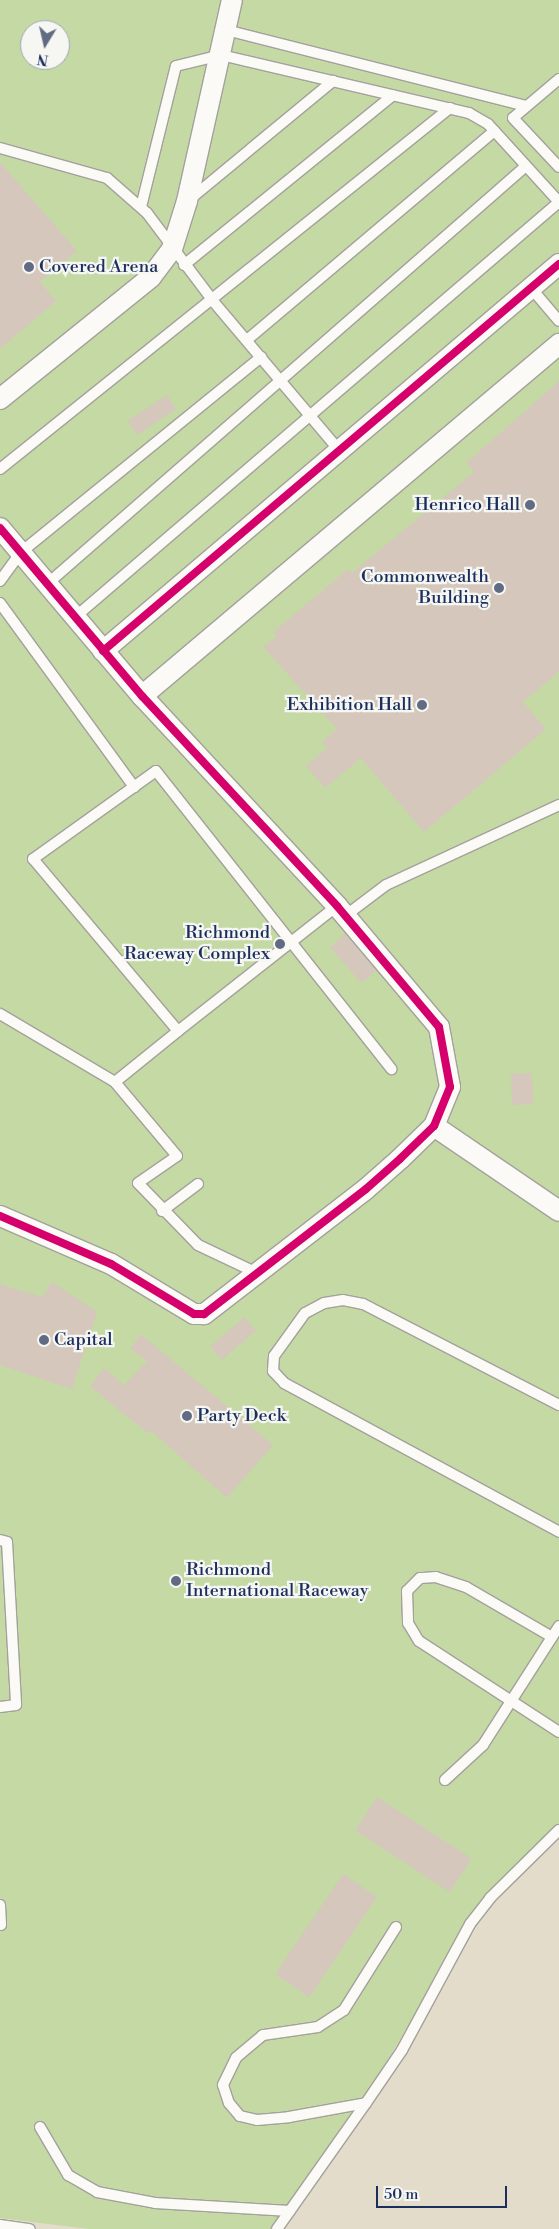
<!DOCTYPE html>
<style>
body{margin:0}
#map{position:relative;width:559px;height:2229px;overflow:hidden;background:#e4dcca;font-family:"Libre Bodoni",serif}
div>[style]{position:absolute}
.green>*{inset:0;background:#c4d9a3}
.building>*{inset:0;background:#d5c7bc;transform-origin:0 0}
.roads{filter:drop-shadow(1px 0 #a3a19c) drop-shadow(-1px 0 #a3a19c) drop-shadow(0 1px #a3a19c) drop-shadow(0 -1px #a3a19c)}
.service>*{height:10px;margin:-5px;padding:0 5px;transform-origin:5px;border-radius:5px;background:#fbfaf7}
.minor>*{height:20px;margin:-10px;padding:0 10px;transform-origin:10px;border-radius:10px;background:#fbfaf7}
.cycleway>*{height:8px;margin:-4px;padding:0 4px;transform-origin:4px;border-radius:4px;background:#d6006c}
.dots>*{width:14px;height:14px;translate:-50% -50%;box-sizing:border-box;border:2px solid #f6f6f2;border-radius:50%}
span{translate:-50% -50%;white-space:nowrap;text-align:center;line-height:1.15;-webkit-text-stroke:4.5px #f6f6f2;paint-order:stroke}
.poi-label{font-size:18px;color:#1b2f5e}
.left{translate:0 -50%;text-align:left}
.right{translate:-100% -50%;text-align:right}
.north{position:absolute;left:20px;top:20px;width:50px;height:50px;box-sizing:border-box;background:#f6f6f2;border:1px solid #9ea6b7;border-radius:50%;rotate:189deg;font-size:14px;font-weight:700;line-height:20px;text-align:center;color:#1b2f5e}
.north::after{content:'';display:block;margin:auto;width:18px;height:22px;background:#616c84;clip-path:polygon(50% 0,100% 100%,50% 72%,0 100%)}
.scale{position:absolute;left:376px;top:2186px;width:131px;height:22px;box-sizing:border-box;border:2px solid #1b2f5e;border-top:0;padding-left:6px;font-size:15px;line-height:18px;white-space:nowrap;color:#1b2f5e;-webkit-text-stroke:4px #f6f6f2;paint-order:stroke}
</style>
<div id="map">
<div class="green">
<i style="clip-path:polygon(evenodd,0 0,559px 0,559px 1827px,531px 1848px,457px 1943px,379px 2075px,283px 2229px,89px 2229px,0 2218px,0 0,30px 30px,60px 30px,60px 60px,30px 60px,30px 30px)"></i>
</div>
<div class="building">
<i style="clip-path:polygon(0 162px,77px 251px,40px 282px,56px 301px,0 349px)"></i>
<i style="clip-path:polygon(559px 381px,559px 672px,523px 702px,546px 729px,424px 832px,361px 758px,325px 788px,306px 766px,327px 748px,322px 742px,337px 729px,263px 647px,277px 636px,273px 632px,348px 569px,352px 573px,474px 472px,466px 463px)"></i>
<i style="left:167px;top:395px;width:17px;height:47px;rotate:57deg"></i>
<i style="left:345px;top:934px;width:48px;height:20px;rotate:49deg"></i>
<i style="left:532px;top:1073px;width:31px;height:21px;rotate:88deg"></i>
<i style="clip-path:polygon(52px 1282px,97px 1312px,72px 1389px,0 1365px,0 1284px,42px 1297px)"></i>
<i style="left:244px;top:1317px;width:18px;height:45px;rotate:49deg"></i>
<i style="clip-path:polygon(141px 1334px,273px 1445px,227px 1498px,151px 1431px,149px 1433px,127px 1417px,90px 1386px,104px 1368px,124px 1385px,147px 1361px,130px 1349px)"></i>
<i style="left:377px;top:1797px;width:113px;height:40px;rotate:33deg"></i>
<i style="left:343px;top:1874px;width:41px;height:121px;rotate:34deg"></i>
</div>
<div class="roads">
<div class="service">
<i style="left:226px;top:30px;width:310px;rotate:14.2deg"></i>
<i style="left:559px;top:79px;width:60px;rotate:139.7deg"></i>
<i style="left:513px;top:118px;width:67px;rotate:46.8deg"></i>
<i style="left:0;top:148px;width:111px;rotate:15.7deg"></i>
<i style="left:107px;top:178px;width:53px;rotate:41.2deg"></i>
<i style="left:147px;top:213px;width:110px;rotate:53.1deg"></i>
<i style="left:213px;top:301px;width:195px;rotate:49.8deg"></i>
<i style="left:189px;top:200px;width:187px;rotate:-39.6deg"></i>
<i style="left:141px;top:207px;width:145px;rotate:-76.1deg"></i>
<i style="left:176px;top:66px;width:46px;rotate:-13.7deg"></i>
<i style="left:221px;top:55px;width:255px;rotate:13.2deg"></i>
<i style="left:469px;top:113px;width:22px;rotate:30deg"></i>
<i style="left:488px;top:124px;width:105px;rotate:47.7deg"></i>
<i style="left:184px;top:265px;width:269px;rotate:-39.1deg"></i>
<i style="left:531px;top:288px;width:43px;rotate:49.7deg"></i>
<i style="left:247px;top:340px;width:324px;rotate:-40.2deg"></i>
<i style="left:0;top:469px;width:577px;rotate:-38.74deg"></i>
<i style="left:0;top:581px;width:34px;rotate:-54deg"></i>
<i style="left:20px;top:553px;width:311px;rotate:-39.1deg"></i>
<i style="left:46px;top:585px;width:637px;rotate:-41.12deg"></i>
<i style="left:0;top:603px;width:228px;rotate:53.9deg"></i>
<i style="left:74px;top:618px;width:639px;rotate:-40.62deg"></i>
<i style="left:345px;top:916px;width:51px;rotate:-37.1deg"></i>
<i style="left:386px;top:885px;width:191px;rotate:-24.8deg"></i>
<i style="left:0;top:1014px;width:134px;rotate:30.6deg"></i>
<i style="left:178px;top:1031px;width:202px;rotate:-38.2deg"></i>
<i style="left:162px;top:1211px;width:45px;rotate:-36.9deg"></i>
<i style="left:257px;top:1273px;width:65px;rotate:-154.6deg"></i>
<i style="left:198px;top:1245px;width:86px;rotate:-134.1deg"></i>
<i style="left:138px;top:1183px;width:47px;rotate:-34.7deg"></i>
<i style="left:177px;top:1156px;width:97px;rotate:-130deg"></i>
<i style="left:115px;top:1082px;width:81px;rotate:-39deg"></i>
<i style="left:178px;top:1031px;width:225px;rotate:-130.1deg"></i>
<i style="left:33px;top:859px;width:151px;rotate:-35.6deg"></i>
<i style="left:156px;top:771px;width:380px;rotate:51.7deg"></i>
<i style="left:559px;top:1405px;width:220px;rotate:-152.7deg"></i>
<i style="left:363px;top:1304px;width:20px;rotate:-169deg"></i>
<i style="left:343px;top:1300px;width:19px;rotate:171deg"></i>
<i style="left:324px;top:1303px;width:21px;rotate:152deg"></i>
<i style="left:305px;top:1313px;width:53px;rotate:125.8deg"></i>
<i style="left:274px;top:1356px;width:15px;rotate:94deg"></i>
<i style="left:273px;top:1371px;width:16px;rotate:47deg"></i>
<i style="left:284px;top:1383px;width:313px;rotate:28.4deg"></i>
<i style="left:0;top:1540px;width:7px;rotate:16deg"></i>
<i style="left:7px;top:1542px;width:163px;rotate:86.8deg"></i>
<i style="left:16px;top:1705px;width:16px;rotate:173deg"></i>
<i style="left:552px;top:1637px;width:99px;rotate:-149.8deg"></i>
<i style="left:466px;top:1587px;width:32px;rotate:-162deg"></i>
<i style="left:436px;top:1577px;width:16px;rotate:176deg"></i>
<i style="left:420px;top:1578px;width:18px;rotate:135deg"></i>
<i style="left:407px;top:1591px;width:32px;rotate:88deg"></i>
<i style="left:408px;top:1623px;width:21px;rotate:59deg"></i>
<i style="left:419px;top:1641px;width:167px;rotate:33deg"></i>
<i style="left:445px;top:1780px;width:52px;rotate:-42.6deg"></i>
<i style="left:483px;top:1745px;width:141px;rotate:-57.4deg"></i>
<i style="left:0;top:1905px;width:20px;rotate:87deg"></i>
<i style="left:396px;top:1927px;width:98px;rotate:122.1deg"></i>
<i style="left:344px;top:2010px;width:31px;rotate:147deg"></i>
<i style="left:318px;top:2027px;width:56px;rotate:171.7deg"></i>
<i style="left:263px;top:2035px;width:35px;rotate:140deg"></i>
<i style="left:236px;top:2058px;width:30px;rotate:116deg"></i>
<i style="left:223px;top:2085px;width:19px;rotate:72deg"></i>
<i style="left:229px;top:2103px;width:17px;rotate:50deg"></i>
<i style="left:240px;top:2116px;width:17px;rotate:13deg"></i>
<i style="left:257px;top:2120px;width:32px;rotate:-5deg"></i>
<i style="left:289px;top:2117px;width:78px;rotate:-10.3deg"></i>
<i style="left:366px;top:2103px;width:64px;rotate:-55.8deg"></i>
<i style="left:402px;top:2050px;width:143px;rotate:-61.6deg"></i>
<i style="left:470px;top:1924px;width:33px;rotate:-52deg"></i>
<i style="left:490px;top:1898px;width:97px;rotate:-44.6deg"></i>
<i style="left:40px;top:2127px;width:56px;rotate:59.7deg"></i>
<i style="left:68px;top:2175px;width:34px;rotate:30deg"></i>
<i style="left:97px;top:2192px;width:59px;rotate:10.7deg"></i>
<i style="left:155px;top:2203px;width:135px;rotate:3.4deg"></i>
<i style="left:0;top:2225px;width:30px;rotate:8deg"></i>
<i style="left:277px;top:2229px;width:154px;rotate:-54.8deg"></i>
</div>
<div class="minor">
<i style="left:0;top:399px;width:194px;rotate:-38.9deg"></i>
<i style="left:151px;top:277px;width:35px;rotate:-53deg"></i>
<i style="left:172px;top:249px;width:50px;rotate:-72.6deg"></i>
<i style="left:187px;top:201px;width:206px;rotate:-77.4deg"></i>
<i style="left:0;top:528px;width:220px;rotate:49.8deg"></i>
<i style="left:142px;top:696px;width:287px;rotate:47.1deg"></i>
<i style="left:337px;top:906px;width:158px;rotate:49.9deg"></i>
<i style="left:439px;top:1027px;width:61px;rotate:79.6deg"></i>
<i style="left:450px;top:1087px;width:42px;rotate:112.3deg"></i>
<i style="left:434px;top:1126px;width:47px;rotate:135.9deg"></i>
<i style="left:400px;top:1159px;width:45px;rotate:138.6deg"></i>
<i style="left:366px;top:1189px;width:205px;rotate:142.3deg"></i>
<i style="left:204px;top:1314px;width:10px;rotate:180deg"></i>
<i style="left:194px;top:1314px;width:97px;rotate:-148.9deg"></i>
<i style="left:111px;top:1264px;width:121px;rotate:-156.6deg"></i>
<i style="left:103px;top:651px;width:598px;rotate:-40.32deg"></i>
<i style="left:142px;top:696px;width:546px;rotate:-40.17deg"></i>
<i style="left:434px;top:1126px;width:151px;rotate:34.2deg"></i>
</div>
</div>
<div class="cycleway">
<i style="left:0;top:528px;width:220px;rotate:49.8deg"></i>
<i style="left:142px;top:696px;width:287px;rotate:47.1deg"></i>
<i style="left:337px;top:906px;width:158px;rotate:49.9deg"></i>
<i style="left:439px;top:1027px;width:61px;rotate:79.6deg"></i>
<i style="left:450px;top:1087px;width:42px;rotate:112.3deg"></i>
<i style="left:434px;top:1126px;width:47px;rotate:135.9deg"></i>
<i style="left:400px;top:1159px;width:45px;rotate:138.6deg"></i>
<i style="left:366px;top:1189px;width:205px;rotate:142.3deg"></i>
<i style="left:204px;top:1314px;width:10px;rotate:180deg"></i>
<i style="left:194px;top:1314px;width:97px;rotate:-148.9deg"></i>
<i style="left:111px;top:1264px;width:121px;rotate:-156.6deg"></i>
<i style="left:103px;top:651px;width:598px;rotate:-40.32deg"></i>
</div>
<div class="dots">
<i style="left:29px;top:267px;background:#616c84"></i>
<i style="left:530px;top:505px;background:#616c84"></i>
<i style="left:499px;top:588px;background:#616c84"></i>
<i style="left:422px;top:705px;background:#616c84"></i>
<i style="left:280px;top:944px;background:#616c84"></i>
<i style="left:44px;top:1340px;background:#616c84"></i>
<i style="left:187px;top:1416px;background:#616c84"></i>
<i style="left:176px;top:1581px;background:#616c84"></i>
</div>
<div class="poi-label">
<span class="left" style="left:39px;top:267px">Covered Arena</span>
<span class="right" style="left:520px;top:505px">Henrico Hall</span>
<span class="right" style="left:489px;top:588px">Commonwealth<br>Building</span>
<span class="right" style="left:412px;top:705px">Exhibition Hall</span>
<span class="right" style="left:270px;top:944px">Richmond<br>Raceway Complex</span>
<span class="left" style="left:54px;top:1340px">Capital</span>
<span class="left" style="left:197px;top:1416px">Party Deck</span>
<span class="left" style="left:186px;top:1581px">Richmond<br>International Raceway</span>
</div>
<div class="north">N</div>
<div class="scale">50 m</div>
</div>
